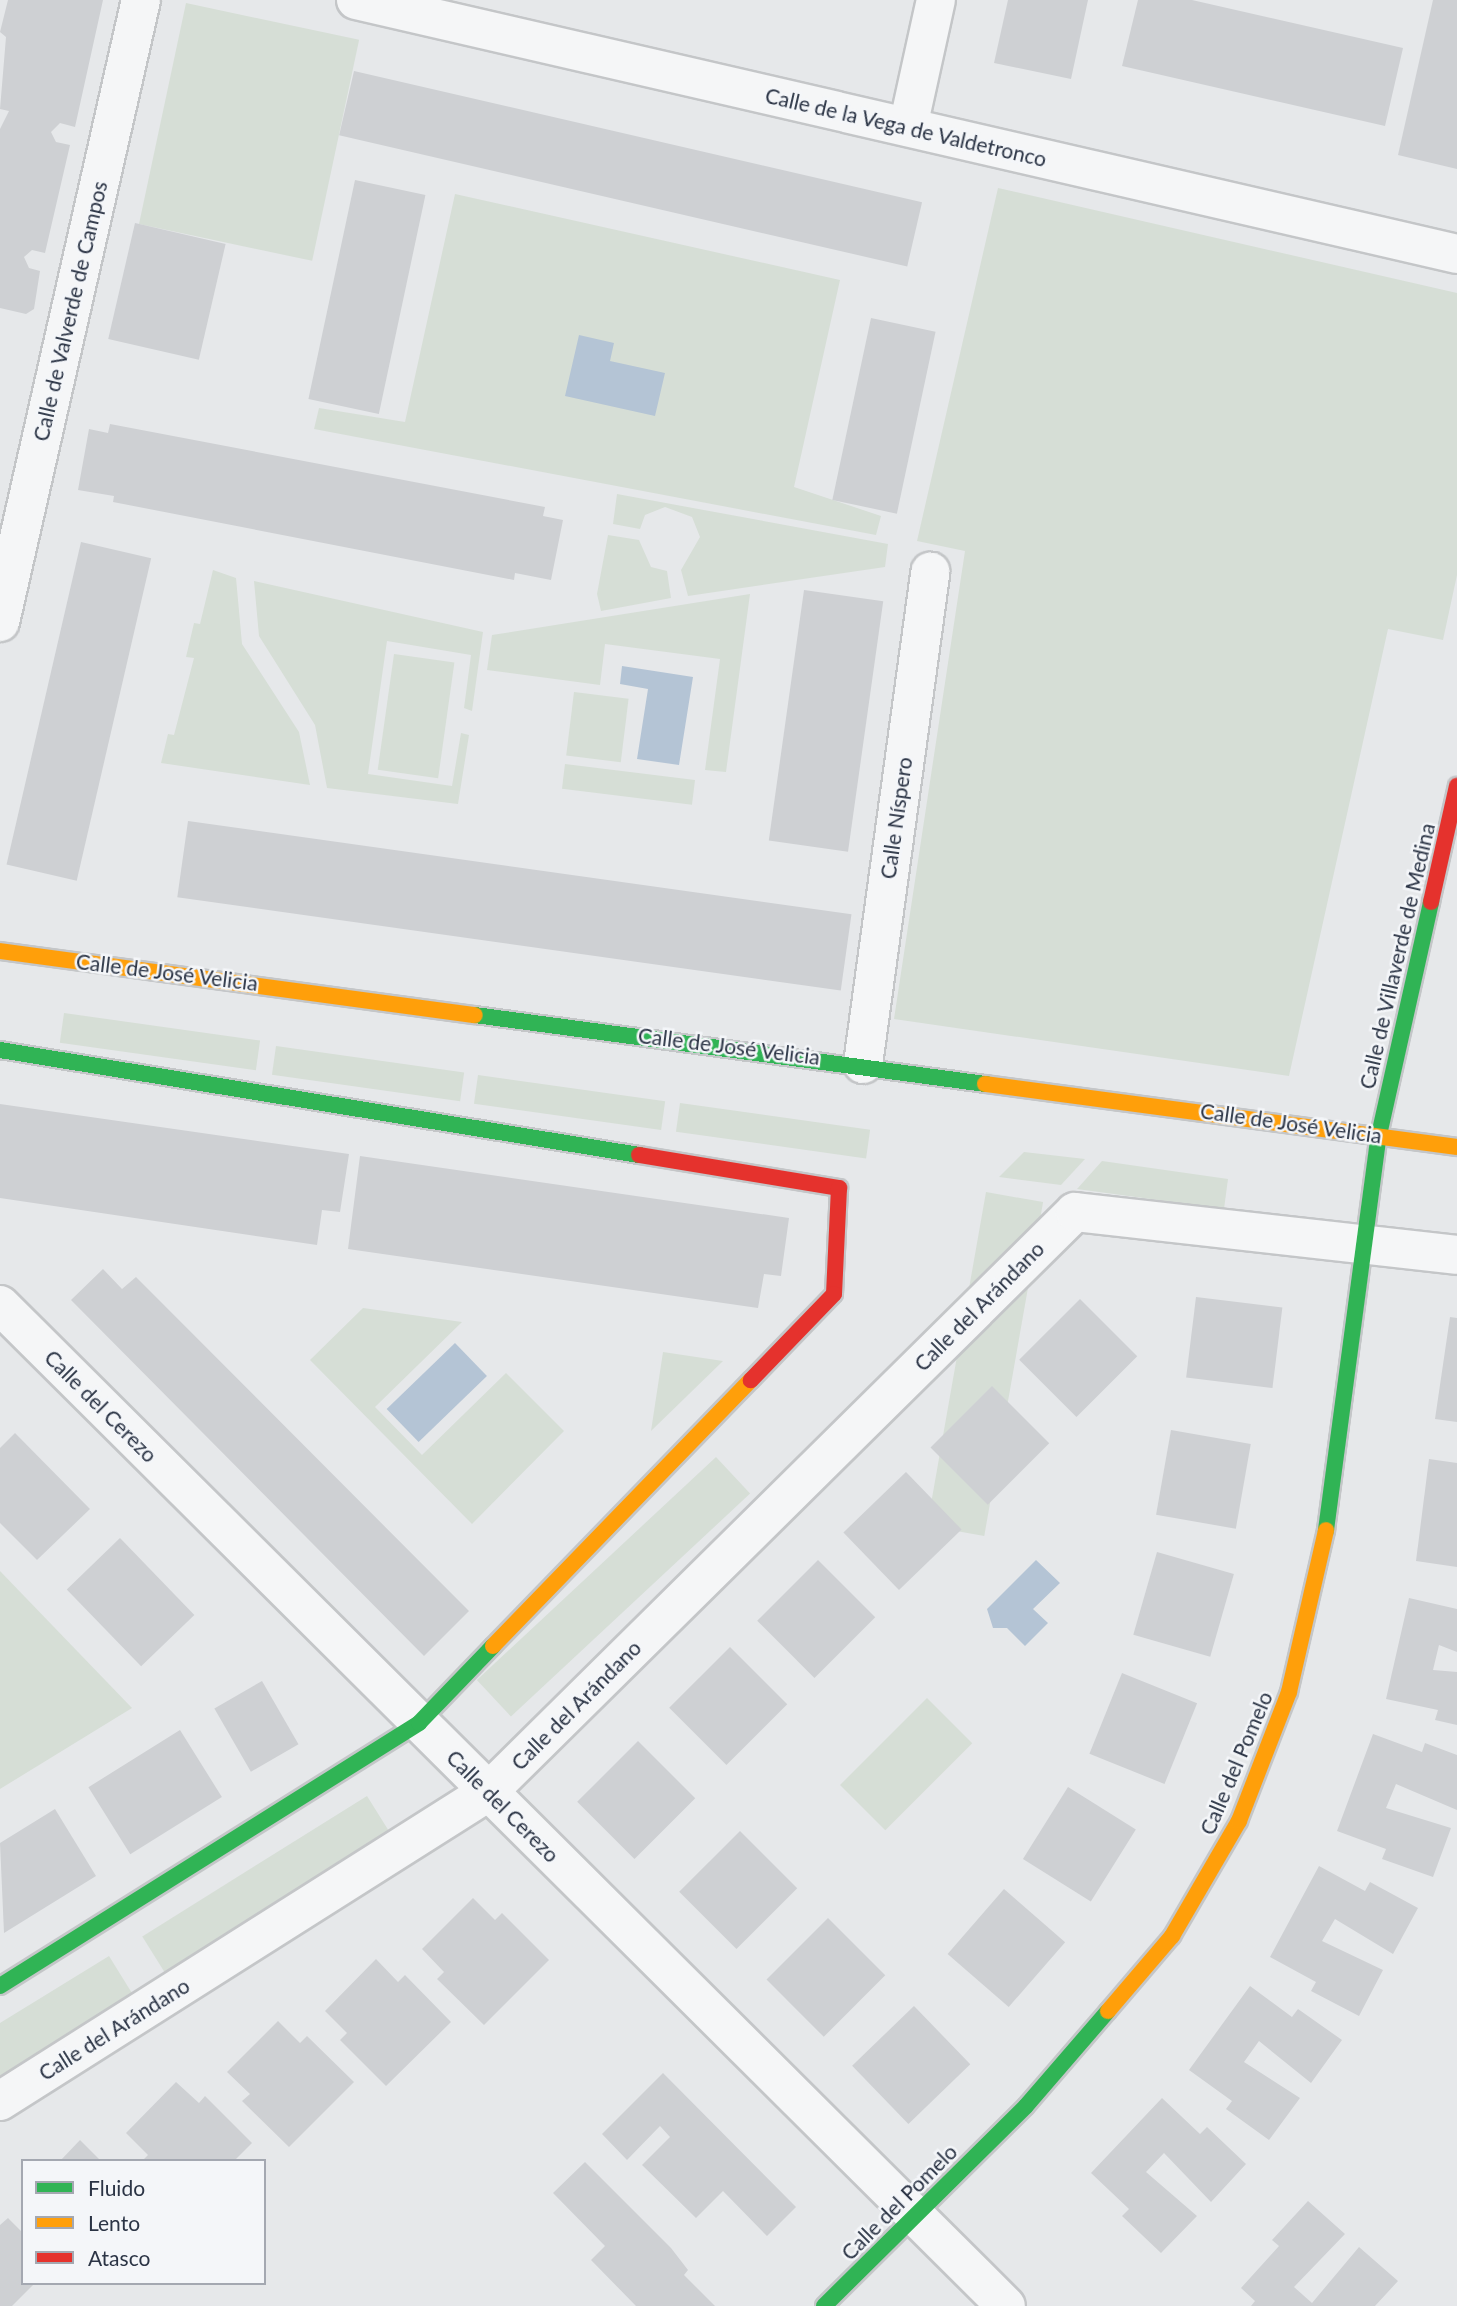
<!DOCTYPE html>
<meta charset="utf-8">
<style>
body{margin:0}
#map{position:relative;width:1457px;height:2306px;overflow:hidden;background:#e6e8ea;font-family:Lato,sans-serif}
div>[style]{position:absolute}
.green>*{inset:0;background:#d6ded6;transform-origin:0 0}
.water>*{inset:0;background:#b4c4d5;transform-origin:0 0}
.building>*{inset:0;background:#ced0d3;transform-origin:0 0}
.roads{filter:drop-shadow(2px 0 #c4c6c8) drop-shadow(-2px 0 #c4c6c8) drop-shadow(0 2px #c4c6c8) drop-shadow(0 -2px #c4c6c8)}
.street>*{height:38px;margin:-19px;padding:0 19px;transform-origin:19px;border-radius:19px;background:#f5f6f7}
.fast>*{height:16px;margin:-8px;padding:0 8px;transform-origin:8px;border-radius:8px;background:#30b455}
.slow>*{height:16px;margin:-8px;padding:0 8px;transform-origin:8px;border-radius:8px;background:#ff9f0a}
.jam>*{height:16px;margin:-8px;padding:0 8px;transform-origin:8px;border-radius:8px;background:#e5322d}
span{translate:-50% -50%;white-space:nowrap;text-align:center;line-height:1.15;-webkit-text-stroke:5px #f4f6f9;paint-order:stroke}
.street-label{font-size:21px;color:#2b3445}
.legend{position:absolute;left:21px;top:2159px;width:245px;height:126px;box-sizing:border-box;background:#f4f6f9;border:2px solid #a4a8b1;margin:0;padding:9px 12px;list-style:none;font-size:21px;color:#2b3445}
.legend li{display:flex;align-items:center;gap:14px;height:35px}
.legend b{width:35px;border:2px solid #a4a8b1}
</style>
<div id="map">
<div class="green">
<i style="left:186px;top:3px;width:177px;height:226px;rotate:12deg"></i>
<i style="clip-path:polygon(998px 188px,1457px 293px,1457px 575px,1443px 640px,1388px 629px,1289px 1076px,894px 1019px,965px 551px,917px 541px)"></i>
<i style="clip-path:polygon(455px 194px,840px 280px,794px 487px,881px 516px,876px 535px,314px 429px,319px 408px,405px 422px)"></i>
<i style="clip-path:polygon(617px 494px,888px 544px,885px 567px,688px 596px,681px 570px,700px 537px,692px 517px,665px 507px,645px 515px,640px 529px,613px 524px)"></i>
<i style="clip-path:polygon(608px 535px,639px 540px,651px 567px,667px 571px,671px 598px,601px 611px,597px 594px)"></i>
<i style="clip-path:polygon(213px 570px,236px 578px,242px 644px,299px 732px,310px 785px,161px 763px,168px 734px,174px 735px,194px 658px,186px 657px,194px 623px,200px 624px)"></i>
<i style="clip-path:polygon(254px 581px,483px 632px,472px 711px,464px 708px,471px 655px,387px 641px,368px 774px,452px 786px,461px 733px,469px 735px,458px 804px,327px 788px,315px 725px,259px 636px)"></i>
<i style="clip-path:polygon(750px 594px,726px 772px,705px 770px,720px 659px,605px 644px,600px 685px,487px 670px,492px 635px)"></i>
<i style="left:394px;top:654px;width:61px;height:117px;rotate:8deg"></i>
<i style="left:574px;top:692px;width:55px;height:64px;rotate:7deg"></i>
<i style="left:565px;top:764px;width:131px;height:25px;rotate:7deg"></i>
<i style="left:64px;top:1013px;width:198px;height:30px;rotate:8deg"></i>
<i style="left:276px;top:1046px;width:190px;height:29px;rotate:8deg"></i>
<i style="left:478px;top:1075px;width:189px;height:29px;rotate:8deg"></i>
<i style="left:680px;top:1103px;width:192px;height:29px;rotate:8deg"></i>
<i style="clip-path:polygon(1024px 1152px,1085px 1159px,1061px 1185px,999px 1177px)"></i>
<i style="clip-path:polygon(1102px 1161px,1228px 1179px,1224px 1209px,1077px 1189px)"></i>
<i style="left:986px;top:1192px;width:58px;height:339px;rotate:10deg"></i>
<i style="clip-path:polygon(363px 1308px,462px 1322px,375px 1407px,422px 1455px,506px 1373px,564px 1431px,472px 1524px,310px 1360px)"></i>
<i style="clip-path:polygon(663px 1352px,723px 1361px,651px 1431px)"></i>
<i style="left:716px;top:1457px;width:50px;height:327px;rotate:47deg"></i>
<i style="clip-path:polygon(0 1571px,132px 1708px,0 1789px)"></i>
<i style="left:927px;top:1698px;width:64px;height:123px;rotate:45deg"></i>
<i style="left:367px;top:1796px;width:49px;height:265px;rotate:58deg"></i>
<i style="clip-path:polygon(109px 1956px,135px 1998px,0 2081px,0 2023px)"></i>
</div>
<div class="water">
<i style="clip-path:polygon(579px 335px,614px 343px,610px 361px,665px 373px,655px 416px,565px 396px)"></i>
<i style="clip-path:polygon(622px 666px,693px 677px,679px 765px,637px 759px,648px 689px,620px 684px)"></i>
<i style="left:455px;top:1343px;width:46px;height:95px;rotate:46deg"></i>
<i style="clip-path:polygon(1036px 1560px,1060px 1583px,1033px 1609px,1048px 1623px,1025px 1646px,1007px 1628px,993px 1628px,987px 1609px)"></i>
</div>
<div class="building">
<i style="clip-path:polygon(8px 0,103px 0,75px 127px,60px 123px,51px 132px,56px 142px,70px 145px,45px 253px,32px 250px,24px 257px,29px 268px,40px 271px,34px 309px,26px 314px,0 308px,0 129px,9px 111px,0 109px,6px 37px,0 32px)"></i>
<i style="clip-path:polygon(1008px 0,1088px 0,1071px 79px,994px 63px)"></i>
<i style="clip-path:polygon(1138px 0,1192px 0,1403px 48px,1385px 126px,1122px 66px)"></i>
<i style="clip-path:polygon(1433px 0,1457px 0,1457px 169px,1398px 155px)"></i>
<i style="left:354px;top:71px;width:583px;height:66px;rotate:13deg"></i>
<i style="left:355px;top:180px;width:72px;height:224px;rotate:12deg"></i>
<i style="left:135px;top:223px;width:93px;height:119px;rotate:13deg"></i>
<i style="left:871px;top:318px;width:66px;height:186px;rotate:12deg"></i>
<i style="clip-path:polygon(110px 424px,545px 507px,543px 516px,563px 520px,551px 580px,515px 573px,514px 580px,113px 502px,114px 496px,78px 490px,89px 429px,108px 433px)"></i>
<i style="left:81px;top:542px;width:72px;height:331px;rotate:13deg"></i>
<i style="left:804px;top:590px;width:80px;height:253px;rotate:8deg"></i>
<i style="left:188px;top:821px;width:670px;height:77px;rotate:8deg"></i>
<i style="clip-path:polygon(0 1104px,349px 1154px,340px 1212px,322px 1210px,317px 1245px,0 1198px)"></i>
<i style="clip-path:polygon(360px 1156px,789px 1218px,781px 1276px,764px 1274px,758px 1308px,348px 1249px)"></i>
<i style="clip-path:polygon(103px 1269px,122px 1289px,136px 1277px,469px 1611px,424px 1656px,71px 1300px)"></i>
<i style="left:1196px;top:1297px;width:87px;height:81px;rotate:7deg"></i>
<i style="left:1080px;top:1299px;width:81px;height:86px;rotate:45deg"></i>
<i style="clip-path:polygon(1450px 1317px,1457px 1318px,1457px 1422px,1435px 1419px)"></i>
<i style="left:992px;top:1386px;width:81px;height:87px;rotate:45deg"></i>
<i style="left:1171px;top:1430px;width:81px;height:86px;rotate:10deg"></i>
<i style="clip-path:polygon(15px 1433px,90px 1509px,37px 1560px,0 1523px,0 1448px)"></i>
<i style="clip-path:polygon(1429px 1459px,1457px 1463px,1457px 1567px,1416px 1561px)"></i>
<i style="left:906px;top:1472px;width:80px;height:87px;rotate:46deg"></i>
<i style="left:120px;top:1538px;width:107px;height:74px;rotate:46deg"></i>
<i style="left:1157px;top:1552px;width:80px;height:86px;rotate:16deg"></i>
<i style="left:818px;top:1560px;width:81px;height:86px;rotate:45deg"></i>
<i style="clip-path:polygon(1409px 1598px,1457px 1609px,1457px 1652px,1439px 1645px,1433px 1670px,1457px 1672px,1457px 1725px,1435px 1720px,1438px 1710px,1386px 1699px)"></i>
<i style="left:730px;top:1647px;width:81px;height:86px;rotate:45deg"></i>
<i style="left:1122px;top:1673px;width:81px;height:87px;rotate:22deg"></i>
<i style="left:262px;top:1681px;width:73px;height:55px;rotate:60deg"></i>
<i style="left:180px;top:1730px;width:79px;height:108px;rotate:58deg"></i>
<i style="clip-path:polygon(1373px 1734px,1422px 1752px,1425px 1743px,1457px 1755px,1457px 1810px,1396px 1784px,1386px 1808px,1451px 1828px,1433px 1877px,1382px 1859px,1386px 1849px,1337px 1831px)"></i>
<i style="left:638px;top:1741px;width:81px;height:86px;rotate:45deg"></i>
<i style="left:1068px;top:1787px;width:80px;height:85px;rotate:32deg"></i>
<i style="clip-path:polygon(55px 1809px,96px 1876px,4px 1933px,0 1843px)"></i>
<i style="left:740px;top:1831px;width:81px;height:86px;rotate:45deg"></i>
<i style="clip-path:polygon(1319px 1866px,1365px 1891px,1370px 1882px,1418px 1908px,1393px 1954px,1335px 1919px,1322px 1941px,1383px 1970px,1359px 2016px,1311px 1991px,1316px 1982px,1270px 1957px)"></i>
<i style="left:1004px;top:1889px;width:81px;height:86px;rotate:41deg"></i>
<i style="clip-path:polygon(473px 1898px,495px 1920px,502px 1913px,549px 1960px,484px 2025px,437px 1979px,444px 1972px,422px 1949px)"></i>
<i style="left:828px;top:1918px;width:81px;height:87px;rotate:45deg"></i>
<i style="clip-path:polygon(376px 1959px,398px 1982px,405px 1975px,451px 2022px,386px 2086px,340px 2040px,347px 2033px,325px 2011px)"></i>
<i style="clip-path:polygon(1250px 1986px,1292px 2017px,1298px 2009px,1342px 2040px,1311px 2083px,1259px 2041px,1244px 2062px,1300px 2098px,1269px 2140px,1226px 2109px,1232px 2101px,1189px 2070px)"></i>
<i style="left:914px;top:2006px;width:81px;height:86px;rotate:46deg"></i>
<i style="clip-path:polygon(278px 2021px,300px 2043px,307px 2036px,354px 2082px,289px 2147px,242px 2101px,250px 2094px,227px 2072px)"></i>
<i style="clip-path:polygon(663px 2073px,796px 2207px,767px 2236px,723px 2191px,696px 2218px,642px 2165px,670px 2137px,660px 2126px,627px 2160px,602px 2134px)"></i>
<i style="clip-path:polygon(176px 2082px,199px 2103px,205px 2096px,252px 2143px,234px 2161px,142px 2161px,148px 2155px,126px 2133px)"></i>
<i style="clip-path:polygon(1162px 2098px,1200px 2134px,1207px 2127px,1246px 2164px,1211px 2202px,1164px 2153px,1146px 2172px,1197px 2216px,1161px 2253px,1122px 2216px,1129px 2209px,1091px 2173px)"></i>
<i style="clip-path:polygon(80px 2140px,101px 2161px,60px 2161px)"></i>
<i style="clip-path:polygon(585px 2162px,671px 2248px,688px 2270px,684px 2275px,715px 2306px,636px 2306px,591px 2260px,605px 2246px,553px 2193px)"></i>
<i style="clip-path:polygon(1308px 2201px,1345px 2234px,1294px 2287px,1312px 2303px,1359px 2247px,1398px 2281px,1375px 2306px,1251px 2306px,1255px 2301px,1241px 2288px,1279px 2246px,1272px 2240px)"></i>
<i style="clip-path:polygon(8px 2218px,23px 2233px,23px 2283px,35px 2283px,12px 2306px,0 2306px,0 2225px)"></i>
</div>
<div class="roads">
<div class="street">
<i style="left:356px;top:0;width:1130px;rotate:12.99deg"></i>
<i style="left:908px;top:127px;width:130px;rotate:-77.6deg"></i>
<i style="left:0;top:622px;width:638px;rotate:-77.23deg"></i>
<i style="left:863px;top:1064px;width:497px;rotate:-82.2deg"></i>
<i style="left:0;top:1305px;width:1419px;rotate:44.86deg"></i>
<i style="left:0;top:2101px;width:578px;rotate:-32.34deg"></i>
<i style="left:488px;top:1792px;width:825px;rotate:-44.66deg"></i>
<i style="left:1075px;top:1212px;width:384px;rotate:6.4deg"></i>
</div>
<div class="fast">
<i style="left:475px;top:1015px;width:515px;rotate:7.7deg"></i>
<i style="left:0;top:1050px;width:648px;rotate:9.33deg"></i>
<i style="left:1326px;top:1530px;width:399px;rotate:-82.4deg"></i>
<i style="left:1379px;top:1135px;width:239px;rotate:-77.4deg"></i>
<i style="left:0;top:1986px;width:495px;rotate:-32.1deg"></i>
<i style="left:419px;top:1723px;width:107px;rotate:-46.1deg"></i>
<i style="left:824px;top:2306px;width:284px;rotate:-44.7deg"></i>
<i style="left:1026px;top:2106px;width:125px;rotate:-49.2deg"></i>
</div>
<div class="slow">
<i style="left:0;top:951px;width:479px;rotate:7.7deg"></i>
<i style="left:985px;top:1084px;width:476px;rotate:7.6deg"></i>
<i style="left:493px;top:1646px;width:371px;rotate:-45.9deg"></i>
<i style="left:1108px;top:2011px;width:99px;rotate:-49.5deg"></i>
<i style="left:1172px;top:1936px;width:133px;rotate:-59.8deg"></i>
<i style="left:1239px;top:1821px;width:138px;rotate:-68.8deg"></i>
<i style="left:1289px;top:1692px;width:166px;rotate:-77.1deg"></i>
</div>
<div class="jam">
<i style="left:1431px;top:902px;width:119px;rotate:-77.4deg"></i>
<i style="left:639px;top:1155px;width:203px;rotate:9.4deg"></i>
<i style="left:839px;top:1188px;width:106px;rotate:92.7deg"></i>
<i style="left:834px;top:1294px;width:120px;rotate:134deg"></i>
</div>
</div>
<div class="street-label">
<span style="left:906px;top:127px;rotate:13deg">Calle de la Vega de Valdetronco</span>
<span style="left:70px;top:311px;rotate:-77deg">Calle de Valverde de Campos</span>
<span style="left:896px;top:818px;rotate:-82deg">Calle Níspero</span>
<span style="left:1397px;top:956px;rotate:-77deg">Calle de Villaverde de Medina</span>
<span style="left:167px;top:972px;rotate:7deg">Calle de José Velicia</span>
<span style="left:729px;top:1046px;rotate:7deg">Calle de José Velicia</span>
<span style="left:1291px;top:1123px;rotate:8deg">Calle de José Velicia</span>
<span style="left:979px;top:1306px;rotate:-45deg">Calle del Arándano</span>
<span style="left:101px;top:1406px;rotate:45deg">Calle del Cerezo</span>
<span style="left:576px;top:1705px;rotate:-45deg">Calle del Arándano</span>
<span style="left:1236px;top:1763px;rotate:-67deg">Calle del Pomelo</span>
<span style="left:503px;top:1806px;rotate:45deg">Calle del Cerezo</span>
<span style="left:114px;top:2029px;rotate:-32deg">Calle del Arándano</span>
<span style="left:899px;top:2202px;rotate:-45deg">Calle del Pomelo</span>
</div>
<ul class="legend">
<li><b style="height:9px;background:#30b455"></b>Fluido</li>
<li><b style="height:9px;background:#ff9f0a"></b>Lento</li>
<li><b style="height:9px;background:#e5322d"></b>Atasco</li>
</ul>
</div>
